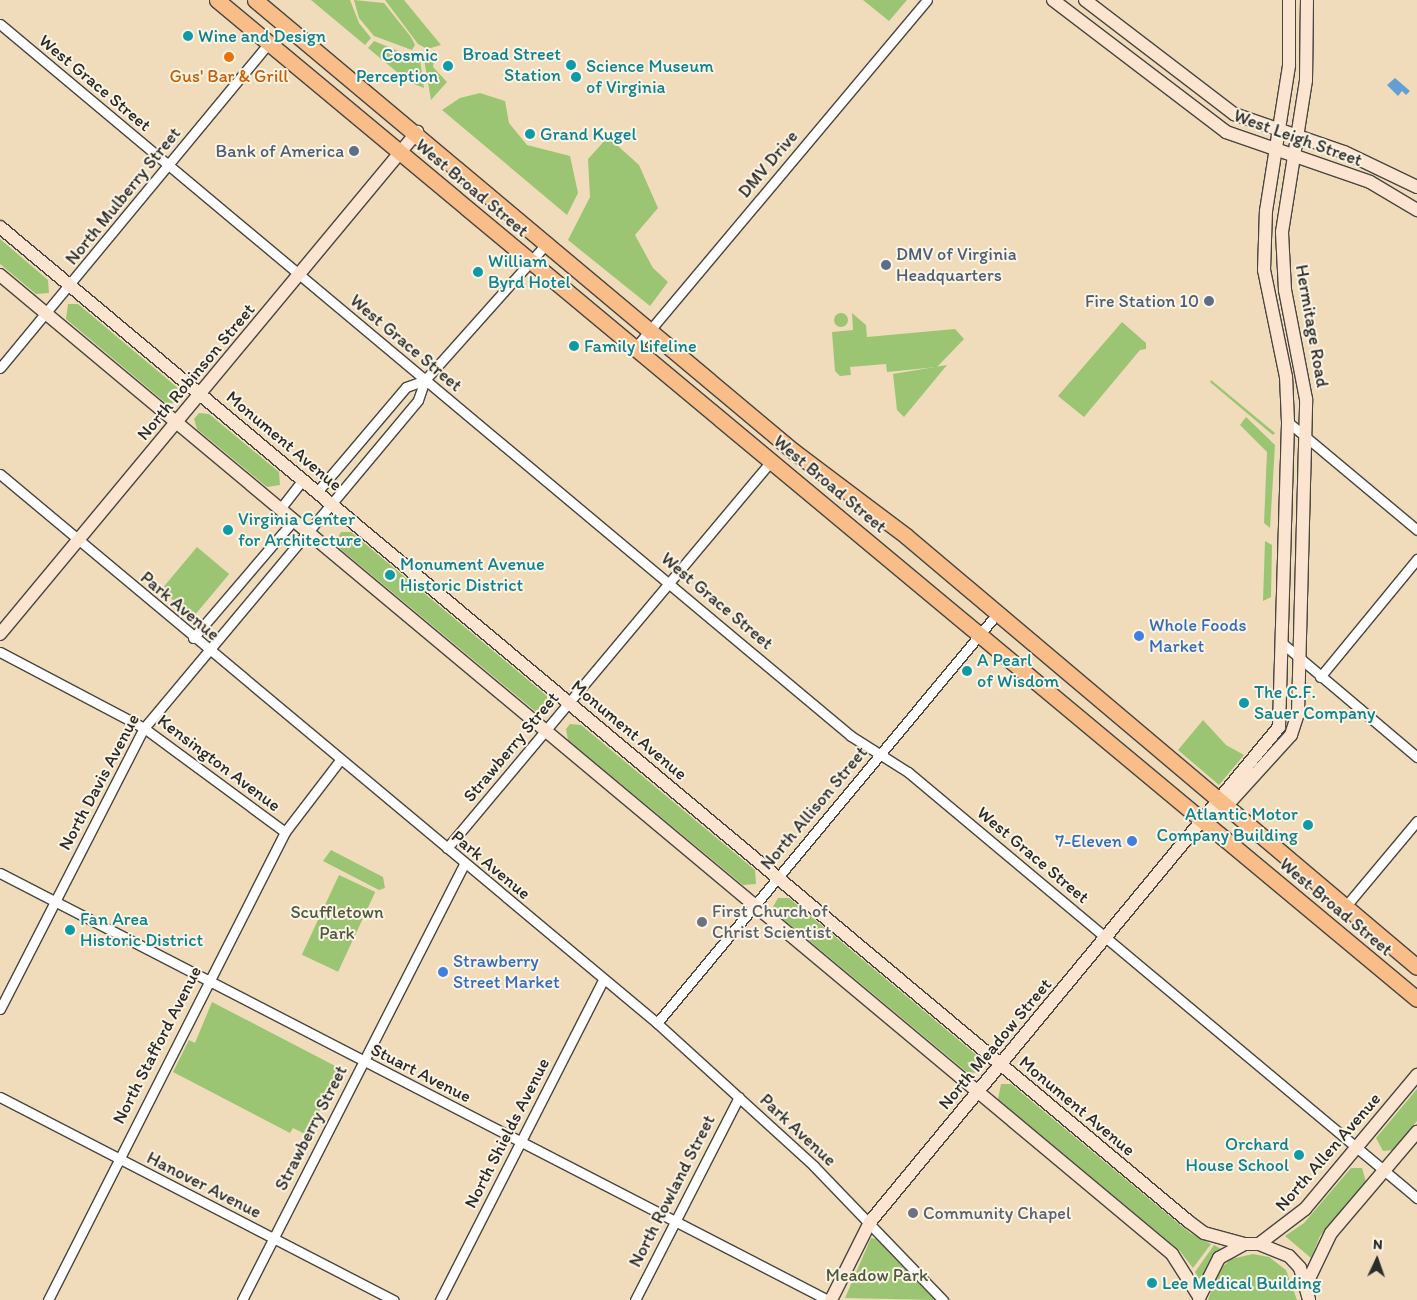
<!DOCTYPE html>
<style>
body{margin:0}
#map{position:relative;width:1417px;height:1300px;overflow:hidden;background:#f0dcbb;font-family:Itim,sans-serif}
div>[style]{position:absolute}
.green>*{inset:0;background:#9bc572;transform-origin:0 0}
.round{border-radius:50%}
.water>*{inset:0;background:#62a0d4}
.roads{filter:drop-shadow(1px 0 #494641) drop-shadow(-1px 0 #494641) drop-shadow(0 1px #494641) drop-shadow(0 -1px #494641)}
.street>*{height:9px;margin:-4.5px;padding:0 4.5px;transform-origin:4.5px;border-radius:4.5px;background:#fff}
.secondary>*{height:12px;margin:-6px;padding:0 6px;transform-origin:6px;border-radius:6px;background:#fce5d0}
.primary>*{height:15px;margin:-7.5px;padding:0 7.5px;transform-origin:7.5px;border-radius:7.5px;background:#f8bd89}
.dots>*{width:14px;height:14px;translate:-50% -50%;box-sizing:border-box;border:2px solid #fcf5e5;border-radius:50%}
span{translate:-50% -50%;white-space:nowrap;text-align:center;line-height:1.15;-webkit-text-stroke:4px #fcf5e5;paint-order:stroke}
.culture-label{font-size:18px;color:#0d838f}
.left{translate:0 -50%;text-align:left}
.right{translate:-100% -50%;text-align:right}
.food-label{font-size:18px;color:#c56008}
.street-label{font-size:18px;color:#2b2b2b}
.service-label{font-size:18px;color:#4e5e75}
.shop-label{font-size:18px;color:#366cbe}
.worship-label{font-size:18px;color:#5b616d}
.park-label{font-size:18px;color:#4d5940}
.north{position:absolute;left:1352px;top:1235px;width:50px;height:50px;-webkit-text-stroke:4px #fcf5e5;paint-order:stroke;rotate:3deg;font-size:14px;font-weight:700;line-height:20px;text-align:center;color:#2b2b2b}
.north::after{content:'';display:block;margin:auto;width:18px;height:22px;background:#2b2b2b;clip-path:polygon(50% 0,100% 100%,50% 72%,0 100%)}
</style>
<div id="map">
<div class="green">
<i style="clip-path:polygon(311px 0,350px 0,359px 23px,371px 38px,365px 45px)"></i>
<i style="clip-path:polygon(354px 0,384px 3px,411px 37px,415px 45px,412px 50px,374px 36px,359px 18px)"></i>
<i style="clip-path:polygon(385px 0,404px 0,441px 45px,427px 49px,418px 44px)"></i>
<i style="clip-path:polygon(863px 0,907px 0,889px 21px)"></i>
<i style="clip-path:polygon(374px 41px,420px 60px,424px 88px,409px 82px,368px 48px)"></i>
<i style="clip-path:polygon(428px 53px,435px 53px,433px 67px,447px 82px,431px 100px,424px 59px)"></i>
<i style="clip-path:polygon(480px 93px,505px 101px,509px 123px,527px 145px,570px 156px,578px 193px,567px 215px,442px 110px,460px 98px)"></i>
<i style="clip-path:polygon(608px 137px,639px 165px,658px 208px,635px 235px,653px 268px,668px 282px,650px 306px,568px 240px,590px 197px,588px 159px)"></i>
<i style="clip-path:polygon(0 239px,48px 280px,49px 293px,36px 294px,0 264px)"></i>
<i style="clip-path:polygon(68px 304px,78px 304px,179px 389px,179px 402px,167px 404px,66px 319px)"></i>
<i class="round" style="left:834px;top:313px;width:14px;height:14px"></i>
<i style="clip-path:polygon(852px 313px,866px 325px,867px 337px,955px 329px,964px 339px,937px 367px,887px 372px,886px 364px,850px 367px,851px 375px,840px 376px,835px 371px,832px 332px,853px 330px)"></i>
<i style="clip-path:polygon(1122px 322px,1146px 343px,1146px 349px,1140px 350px,1084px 417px,1058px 396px)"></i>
<i style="clip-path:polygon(947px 365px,904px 417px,897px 410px,893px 374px)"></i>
<i style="clip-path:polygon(1211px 380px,1275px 433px,1273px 435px,1210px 382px)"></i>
<i style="clip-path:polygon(199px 413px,209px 414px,279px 472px,280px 485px,267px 487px,197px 429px,194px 419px)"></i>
<i style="clip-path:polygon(1246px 417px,1275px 445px,1270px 528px,1264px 523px,1267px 452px,1240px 425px)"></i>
<i style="clip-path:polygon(341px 532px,351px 532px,547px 696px,548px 710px,535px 711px,338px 547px,336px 541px)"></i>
<i style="clip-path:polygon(1265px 541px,1272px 545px,1271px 597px,1263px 601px)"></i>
<i style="left:197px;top:547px;width:42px;height:56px;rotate:40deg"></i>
<i style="clip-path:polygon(1203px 720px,1226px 745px,1244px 755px,1219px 785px,1178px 750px)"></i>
<i style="clip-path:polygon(570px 724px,581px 725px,755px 870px,756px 884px,743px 885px,568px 740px,566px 729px)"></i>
<i style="clip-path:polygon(331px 850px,383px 877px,385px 888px,379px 890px,323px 861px)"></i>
<i style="left:339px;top:875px;width:40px;height:88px;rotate:25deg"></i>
<i style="clip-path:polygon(778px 898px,789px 898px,980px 1058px,981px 1072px,968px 1073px,776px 913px,773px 907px)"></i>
<i style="clip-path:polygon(212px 1002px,341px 1069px,307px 1135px,293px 1128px,290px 1133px,173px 1072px,189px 1040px,195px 1043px)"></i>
<i style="clip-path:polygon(1001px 1084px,1011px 1084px,1190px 1233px,1211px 1244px,1193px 1268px,1179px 1250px,998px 1099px)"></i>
<i style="clip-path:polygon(1417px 1089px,1417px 1121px,1393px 1150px,1383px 1151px,1376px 1138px)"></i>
<i style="clip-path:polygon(1351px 1168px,1362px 1168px,1366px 1182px,1320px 1236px,1311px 1258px,1285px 1236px,1304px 1223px)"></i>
<i style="clip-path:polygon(871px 1238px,876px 1239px,935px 1300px,845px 1298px)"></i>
<i style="clip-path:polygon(1214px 1245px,1223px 1250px,1199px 1279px,1195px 1272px)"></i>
<i style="clip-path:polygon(1253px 1254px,1269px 1257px,1286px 1270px,1297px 1300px,1208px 1300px,1219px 1270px,1231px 1259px)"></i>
</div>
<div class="water">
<i style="clip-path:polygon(1395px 78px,1410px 91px,1406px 95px,1402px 91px,1398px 96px,1387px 85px)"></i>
</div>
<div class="roads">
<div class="street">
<i style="left:0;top:24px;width:1110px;rotate:39.92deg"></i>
<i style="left:851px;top:736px;width:67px;rotate:32.3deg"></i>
<i style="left:908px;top:772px;width:664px;rotate:39.93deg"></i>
<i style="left:635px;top:348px;width:454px;rotate:-50deg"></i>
<i style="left:0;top:368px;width:422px;rotate:-50.4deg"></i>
<i style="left:1288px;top:422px;width:168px;rotate:39.9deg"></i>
<i style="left:0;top:474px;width:856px;rotate:39.88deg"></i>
<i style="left:657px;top:1023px;width:212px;rotate:42.3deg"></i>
<i style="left:814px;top:1166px;width:186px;rotate:46.1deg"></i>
<i style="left:317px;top:492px;width:138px;rotate:-49.7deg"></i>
<i style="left:406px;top:387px;width:20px;rotate:-20deg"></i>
<i style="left:280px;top:509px;width:37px;rotate:-52deg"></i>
<i style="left:193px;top:638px;width:154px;rotate:-49.5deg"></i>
<i style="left:1282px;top:643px;width:177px;rotate:40.2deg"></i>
<i style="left:0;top:652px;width:163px;rotate:27.8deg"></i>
<i style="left:144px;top:728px;width:175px;rotate:36.4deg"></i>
<i style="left:1320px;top:677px;width:153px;rotate:-50.6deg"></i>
<i style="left:447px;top:848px;width:506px;rotate:-50.05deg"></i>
<i style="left:0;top:873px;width:932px;rotate:27.28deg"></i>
<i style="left:1345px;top:907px;width:112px;rotate:-50.1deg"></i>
<i style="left:0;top:1009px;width:316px;rotate:-62.9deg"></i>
<i style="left:144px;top:728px;width:427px;rotate:-50.1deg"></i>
<i style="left:418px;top:400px;width:21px;rotate:-71deg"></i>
<i style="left:425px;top:380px;width:185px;rotate:-48.3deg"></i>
<i style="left:657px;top:1023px;width:530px;rotate:-50.28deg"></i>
<i style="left:0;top:1097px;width:443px;rotate:27.3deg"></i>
<i style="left:48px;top:1300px;width:525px;rotate:-63.14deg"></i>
<i style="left:285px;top:832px;width:91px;rotate:-52.6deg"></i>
<i style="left:242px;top:1300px;width:489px;rotate:-63deg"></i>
<i style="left:440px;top:1300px;width:359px;rotate:-63deg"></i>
<i style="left:635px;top:1300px;width:228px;rotate:-62.9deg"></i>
</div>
<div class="secondary">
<i style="left:1053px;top:0;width:218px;rotate:37.3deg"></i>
<i style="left:1226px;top:132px;width:152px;rotate:19.1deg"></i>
<i style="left:1370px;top:182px;width:55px;rotate:30.8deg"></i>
<i style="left:1085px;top:0;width:188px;rotate:37.4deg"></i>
<i style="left:1234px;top:114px;width:116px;rotate:19.1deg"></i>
<i style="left:1344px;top:152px;width:81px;rotate:25.6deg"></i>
<i style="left:0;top:227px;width:1549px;rotate:39.92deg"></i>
<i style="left:1188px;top:1221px;width:20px;rotate:37deg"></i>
<i style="left:1204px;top:1233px;width:41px;rotate:15.4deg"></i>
<i style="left:0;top:275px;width:1527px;rotate:39.87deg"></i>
<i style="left:1172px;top:1254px;width:49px;rotate:57.6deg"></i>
<i style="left:0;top:634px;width:653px;rotate:-50.28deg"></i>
<i style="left:1221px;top:812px;width:104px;rotate:-47.7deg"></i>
<i style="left:1291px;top:735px;width:23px;rotate:-72deg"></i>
<i style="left:1298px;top:713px;width:314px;rotate:-88.5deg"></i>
<i style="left:1306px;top:399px;width:111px;rotate:-100.9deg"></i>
<i style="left:1285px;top:290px;width:58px;rotate:-93deg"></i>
<i style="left:1282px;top:232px;width:154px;rotate:-81deg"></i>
<i style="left:1306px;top:80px;width:80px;rotate:-89.3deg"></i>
<i style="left:1259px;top:1244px;width:58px;rotate:-37.3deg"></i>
<i style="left:1305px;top:1209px;width:175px;rotate:-50.1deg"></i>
<i style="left:1307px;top:1283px;width:55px;rotate:-64.4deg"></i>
<i style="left:1331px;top:1233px;width:133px;rotate:-49.6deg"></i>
<i style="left:1199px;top:1298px;width:45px;rotate:-63.4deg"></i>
<i style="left:1219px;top:1258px;width:29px;rotate:-29deg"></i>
<i style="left:1244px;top:1244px;width:15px"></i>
<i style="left:1259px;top:1244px;width:32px;rotate:22deg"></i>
<i style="left:1289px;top:1256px;width:16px;rotate:47deg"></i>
<i style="left:1300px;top:1268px;width:33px;rotate:74deg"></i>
<i style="left:831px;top:1300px;width:87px;rotate:-63.4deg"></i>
<i style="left:870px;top:1222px;width:642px;rotate:-50.43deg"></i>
<i style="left:1279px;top:727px;width:305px;rotate:-88.3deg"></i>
<i style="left:1288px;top:422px;width:45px;rotate:-92.5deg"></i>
<i style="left:1286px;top:377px;width:109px;rotate:-101.6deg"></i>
<i style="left:1264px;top:270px;width:59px;rotate:-88.1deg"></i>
<i style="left:1266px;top:211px;width:148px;rotate:-81deg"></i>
<i style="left:1289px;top:65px;width:65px;rotate:-90deg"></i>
</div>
<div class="primary">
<i style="left:217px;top:0;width:1561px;rotate:39.78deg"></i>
<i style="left:255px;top:0;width:701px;rotate:39.96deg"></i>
<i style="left:792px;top:450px;width:143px;rotate:37deg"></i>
<i style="left:906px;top:536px;width:668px;rotate:40.15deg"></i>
</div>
</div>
<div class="dots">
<i style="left:188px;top:36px;background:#0f9aa8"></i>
<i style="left:229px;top:57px;background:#e8710a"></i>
<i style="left:571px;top:65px;background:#0f9aa8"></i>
<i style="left:448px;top:66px;background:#0f9aa8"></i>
<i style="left:576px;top:77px;background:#0f9aa8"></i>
<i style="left:530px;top:134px;background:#0f9aa8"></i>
<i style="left:354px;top:151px;background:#5c6f8a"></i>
<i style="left:886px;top:265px;background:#5c6f8a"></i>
<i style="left:478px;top:272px;background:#0f9aa8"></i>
<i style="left:1209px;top:301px;background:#5c6f8a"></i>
<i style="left:574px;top:346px;background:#0f9aa8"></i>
<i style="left:228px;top:530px;background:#0f9aa8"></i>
<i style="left:390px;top:575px;background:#0f9aa8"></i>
<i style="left:1139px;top:636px;background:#3f7fe0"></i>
<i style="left:967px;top:671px;background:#0f9aa8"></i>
<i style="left:1244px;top:703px;background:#0f9aa8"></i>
<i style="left:1308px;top:825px;background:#0f9aa8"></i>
<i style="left:1132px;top:841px;background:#3f7fe0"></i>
<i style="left:702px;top:922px;background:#6b7280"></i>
<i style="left:70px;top:930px;background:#0f9aa8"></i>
<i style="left:443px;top:972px;background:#3f7fe0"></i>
<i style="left:1299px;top:1155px;background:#0f9aa8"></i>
<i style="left:913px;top:1213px;background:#6b7280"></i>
<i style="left:1152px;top:1283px;background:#0f9aa8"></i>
</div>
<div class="culture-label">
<span class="left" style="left:198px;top:36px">Wine and Design</span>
<span class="right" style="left:561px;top:65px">Broad Street<br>Station</span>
<span class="right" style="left:438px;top:66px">Cosmic<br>Perception</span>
<span class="left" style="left:586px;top:77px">Science Museum<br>of Virginia</span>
<span class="left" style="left:540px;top:134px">Grand Kugel</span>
<span class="left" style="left:488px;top:272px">William<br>Byrd Hotel</span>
<span class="left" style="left:584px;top:346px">Family Lifeline</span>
<span class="left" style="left:238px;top:530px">Virginia Center<br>for Architecture</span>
<span class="left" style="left:400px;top:575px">Monument Avenue<br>Historic District</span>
<span class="left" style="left:977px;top:671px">A Pearl<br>of Wisdom</span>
<span class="left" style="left:1254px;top:703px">The C.F.<br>Sauer Company</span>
<span class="right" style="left:1298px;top:825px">Atlantic Motor<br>Company Building</span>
<span class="left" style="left:80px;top:930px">Fan Area<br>Historic District</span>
<span class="right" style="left:1289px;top:1155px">Orchard<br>House School</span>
<span class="left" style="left:1162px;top:1283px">Lee Medical Building</span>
</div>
<div class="food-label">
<span style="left:229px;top:76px">Gus' Bar &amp; Grill</span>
</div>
<div class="street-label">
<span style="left:95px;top:83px;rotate:40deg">West Grace Street</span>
<span style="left:1298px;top:138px;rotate:20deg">West Leigh Street</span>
<span style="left:768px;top:164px;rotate:-50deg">DMV Drive</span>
<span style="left:472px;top:188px;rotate:40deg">West Broad Street</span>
<span style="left:123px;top:196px;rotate:-51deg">North Mulberry Street</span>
<span style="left:1312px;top:326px;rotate:80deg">Hermitage Road</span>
<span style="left:406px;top:343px;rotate:40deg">West Grace Street</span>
<span style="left:196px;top:372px;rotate:-50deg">North Robinson Street</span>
<span style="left:284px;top:441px;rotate:40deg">Monument Avenue</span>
<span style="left:830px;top:484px;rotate:40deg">West Broad Street</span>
<span style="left:717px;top:601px;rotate:40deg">West Grace Street</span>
<span style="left:180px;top:606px;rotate:40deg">Park Avenue</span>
<span style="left:629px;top:730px;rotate:40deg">Monument Avenue</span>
<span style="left:511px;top:747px;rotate:-50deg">Strawberry Street</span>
<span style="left:219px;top:763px;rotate:37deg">Kensington Avenue</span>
<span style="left:99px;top:782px;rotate:-62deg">North Davis Avenue</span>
<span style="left:814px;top:808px;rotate:-50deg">North Allison Street</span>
<span style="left:1033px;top:855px;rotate:40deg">West Grace Street</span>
<span style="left:491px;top:865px;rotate:40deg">Park Avenue</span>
<span style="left:1336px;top:907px;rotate:40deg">West Broad Street</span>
<span style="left:995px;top:1044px;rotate:-50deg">North Meadow Street</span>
<span style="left:157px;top:1045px;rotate:-63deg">North Stafford Avenue</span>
<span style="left:421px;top:1073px;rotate:27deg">Stuart Avenue</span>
<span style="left:1077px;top:1106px;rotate:40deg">Monument Avenue</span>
<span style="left:311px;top:1128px;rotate:-63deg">Strawberry Street</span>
<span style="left:798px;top:1130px;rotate:43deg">Park Avenue</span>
<span style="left:507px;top:1133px;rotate:-63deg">North Shields Avenue</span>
<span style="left:1328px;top:1152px;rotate:-49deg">North Allen Avenue</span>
<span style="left:204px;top:1185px;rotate:27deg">Hanover Avenue</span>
<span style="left:672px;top:1191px;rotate:-63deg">North Rowland Street</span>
</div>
<div class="service-label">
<span class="right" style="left:344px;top:151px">Bank of America</span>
<span class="left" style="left:896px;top:265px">DMV of Virginia<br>Headquarters</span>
<span class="right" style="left:1199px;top:301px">Fire Station 10</span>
</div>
<div class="shop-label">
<span class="left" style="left:1149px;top:636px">Whole Foods<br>Market</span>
<span class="right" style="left:1122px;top:841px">7-Eleven</span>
<span class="left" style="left:453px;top:972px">Strawberry<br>Street Market</span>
</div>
<div class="worship-label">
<span class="left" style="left:712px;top:922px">First Church of<br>Christ Scientist</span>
<span class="left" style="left:923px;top:1213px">Community Chapel</span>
</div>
<div class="park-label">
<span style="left:337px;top:923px">Scuffletown<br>Park</span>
<span style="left:877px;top:1275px">Meadow Park</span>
</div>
<div class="north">N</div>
</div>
